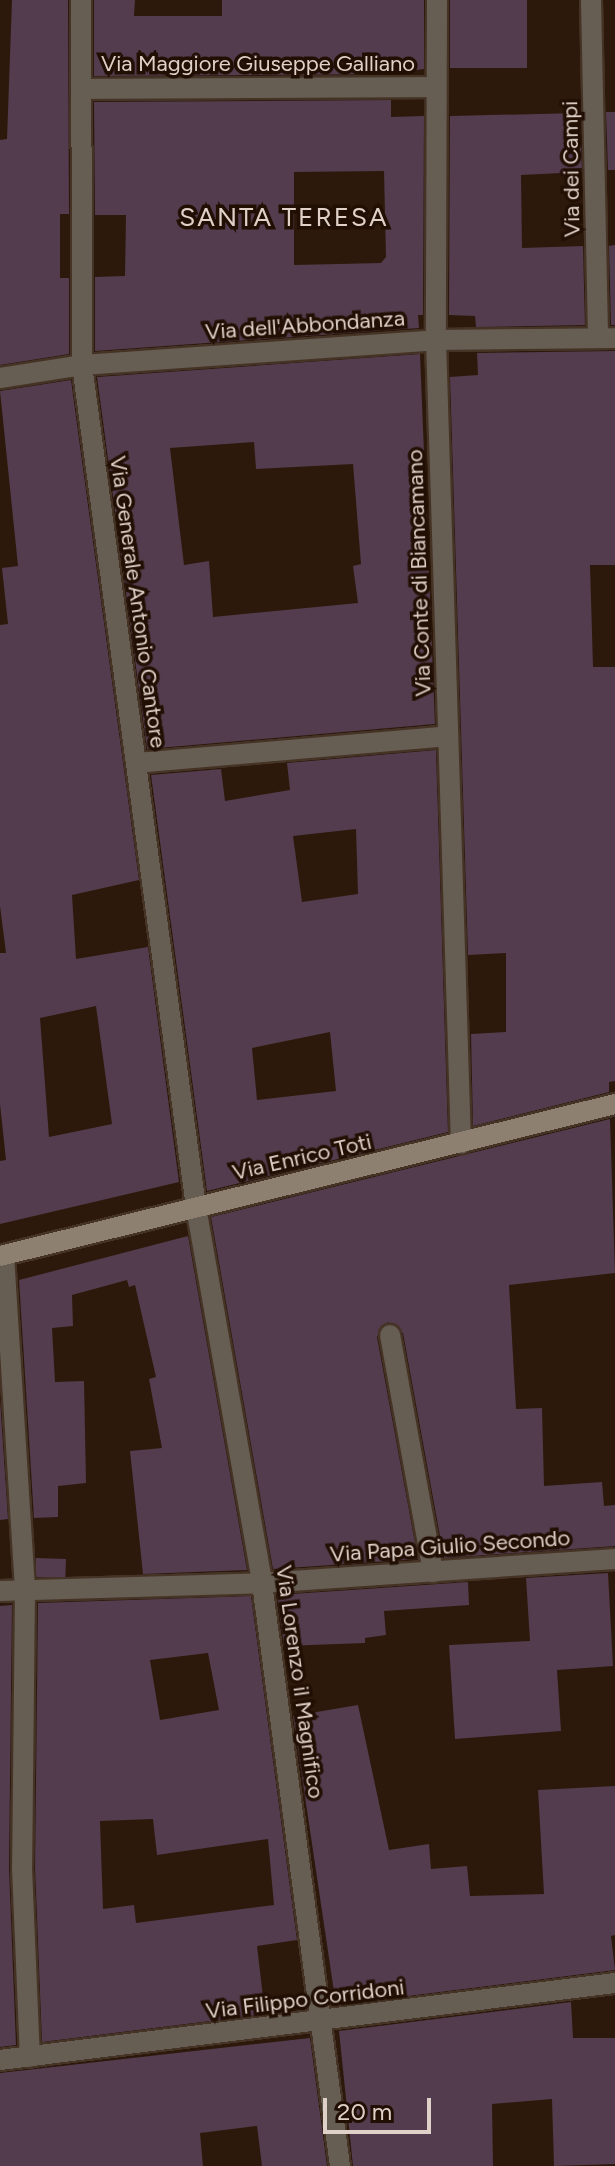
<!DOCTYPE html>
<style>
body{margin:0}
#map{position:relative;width:615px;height:2166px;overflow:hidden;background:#2c190b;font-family:Figtree,sans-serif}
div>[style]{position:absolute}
.building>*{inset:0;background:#533c4d;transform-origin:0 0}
.roads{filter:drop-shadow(2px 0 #453325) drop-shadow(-2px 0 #453325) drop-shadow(0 2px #453325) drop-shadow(0 -2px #453325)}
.street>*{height:20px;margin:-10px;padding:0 10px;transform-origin:10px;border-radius:10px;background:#665d53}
.secondary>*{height:20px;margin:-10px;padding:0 10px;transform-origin:10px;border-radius:10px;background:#8e8070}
span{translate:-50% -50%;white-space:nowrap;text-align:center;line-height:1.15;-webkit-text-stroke:7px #220f04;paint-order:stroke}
.street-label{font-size:22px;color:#dfd1c8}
.quarter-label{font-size:26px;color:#dfd1c8;letter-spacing:2px}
.scale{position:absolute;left:323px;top:2098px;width:108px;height:36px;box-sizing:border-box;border:4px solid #dfd1c8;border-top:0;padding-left:10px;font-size:24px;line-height:28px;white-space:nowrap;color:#dfd1c8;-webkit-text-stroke:6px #220f04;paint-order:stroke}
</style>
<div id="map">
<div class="building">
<i style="clip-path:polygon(12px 0,68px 0,69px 214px,60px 214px,60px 278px,69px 278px,69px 354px,0 365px,0 140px,7px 139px)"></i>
<i style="clip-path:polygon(94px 0,135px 0,134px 16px,222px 16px,222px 0,424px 0,424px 69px,389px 74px,94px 76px)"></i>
<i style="left:450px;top:0;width:77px;height:68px"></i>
<i style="clip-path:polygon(evenodd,391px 100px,391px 117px,424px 116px,423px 315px,418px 315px,419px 328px,95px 351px,95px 277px,125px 276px,126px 215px,95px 215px,94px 102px,391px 100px,384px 171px,386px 257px,381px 263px,294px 265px,294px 172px,384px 171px)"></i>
<i style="clip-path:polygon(606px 112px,615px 112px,615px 170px,608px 170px)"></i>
<i style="clip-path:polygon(580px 113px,582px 172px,521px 175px,522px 248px,583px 246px,585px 325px,476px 327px,475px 316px,449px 315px,450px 116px)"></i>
<i style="clip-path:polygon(615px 245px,615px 325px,611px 325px,609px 246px)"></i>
<i style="clip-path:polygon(615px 351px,615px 565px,590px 565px,593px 667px,615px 667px,615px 1081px,609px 1082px,609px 1092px,473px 1126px,471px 1034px,506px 1032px,506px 953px,468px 955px,450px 377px,478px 375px,477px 353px)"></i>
<i style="clip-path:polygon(evenodd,420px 354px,435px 724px,147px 749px,97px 377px,420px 354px,254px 442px,256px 469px,353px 464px,361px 564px,353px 566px,358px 603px,213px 617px,209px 561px,184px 565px,170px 448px,254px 442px)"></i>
<i style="clip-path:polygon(evenodd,71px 380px,139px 880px,72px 895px,76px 959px,148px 947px,179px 1182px,0 1224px,0 1161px,6px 1160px,0 1104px,0 953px,6px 953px,0 906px,0 625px,8px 624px,2px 568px,18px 566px,0 391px,71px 380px,96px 1006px,112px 1124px,49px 1137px,40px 1018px,96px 1006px)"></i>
<i style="clip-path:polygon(evenodd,436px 750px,448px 1132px,207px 1191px,151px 775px,221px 769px,225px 801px,290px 790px,287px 763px,436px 750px,356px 829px,358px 894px,302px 902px,293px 836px,356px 829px,436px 750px,330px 1032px,336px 1091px,257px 1100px,252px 1048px,330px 1032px)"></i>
<i style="clip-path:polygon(610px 1119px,615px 1273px,509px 1285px,516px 1409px,542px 1408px,544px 1486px,602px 1482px,604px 1506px,615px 1505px,615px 1546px,444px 1558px,403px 1333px,388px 1322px,377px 1337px,418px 1559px,273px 1569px,211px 1217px)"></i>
<i style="clip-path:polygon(188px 1236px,247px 1570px,143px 1574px,130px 1451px,162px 1448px,149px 1379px,156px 1377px,135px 1285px,129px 1287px,127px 1280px,72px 1295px,73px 1326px,52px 1328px,55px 1382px,84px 1381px,86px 1483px,58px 1486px,58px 1517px,34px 1518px,19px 1280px)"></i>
<i style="clip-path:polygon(0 1399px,8px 1519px,0 1520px)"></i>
<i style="left:36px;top:1558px;width:30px;height:19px;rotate:2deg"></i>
<i style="clip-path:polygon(608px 1573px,613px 1666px,557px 1670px,561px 1731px,455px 1739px,449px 1645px,530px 1641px,526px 1578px)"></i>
<i style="clip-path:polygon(468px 1582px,469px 1605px,384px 1611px,386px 1635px,365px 1638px,365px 1643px,284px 1646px,277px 1595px)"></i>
<i style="clip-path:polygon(evenodd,251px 1596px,297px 1940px,257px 1946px,265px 2014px,42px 2042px,35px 1868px,38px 1603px,251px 1596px,208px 1653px,219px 1710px,160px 1720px,150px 1660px,208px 1653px,251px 1596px,153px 1819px,157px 1855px,268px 1839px,274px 1905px,136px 1923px,134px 1905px,103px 1909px,100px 1821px,153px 1819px)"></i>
<i style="clip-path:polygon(12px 1605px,9px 1868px,16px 2045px,0 2047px,0 1606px)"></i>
<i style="clip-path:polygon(358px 1705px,389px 1850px,429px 1844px,431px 1869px,467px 1866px,470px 1896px,544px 1894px,538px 1790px,615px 1786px,615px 1935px,611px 1936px,615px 1970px,336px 2005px,293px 1716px)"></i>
<i style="clip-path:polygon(571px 2002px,573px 2038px,615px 2038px,615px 2164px,554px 2166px,552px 2099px,492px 2104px,493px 2166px,353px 2166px,339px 2031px)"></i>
<i style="clip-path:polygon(310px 2038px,327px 2166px,262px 2166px,257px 2126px,200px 2133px,203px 2166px,0 2166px,0 2073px)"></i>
</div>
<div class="roads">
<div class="street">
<i style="left:81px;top:0;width:365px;rotate:89.8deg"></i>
<i style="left:82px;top:365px;width:850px;rotate:82.29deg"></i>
<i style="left:196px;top:1207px;width:382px;rotate:80deg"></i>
<i style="left:262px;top:1583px;width:588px;rotate:82.38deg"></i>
<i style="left:437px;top:0;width:340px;rotate:90.2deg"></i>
<i style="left:436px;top:340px;width:804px;rotate:88.22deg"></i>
<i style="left:591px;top:0;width:337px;rotate:88.8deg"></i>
<i style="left:81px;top:89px;width:355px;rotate:-0.3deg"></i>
<i style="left:0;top:378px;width:83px;rotate:-9deg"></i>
<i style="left:82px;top:365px;width:355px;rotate:-4deg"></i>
<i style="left:436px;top:340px;width:179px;rotate:-0.6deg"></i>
<i style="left:136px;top:763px;width:313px;rotate:-4.9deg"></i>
<i style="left:4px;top:1255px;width:336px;rotate:86.4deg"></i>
<i style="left:25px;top:1590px;width:278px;rotate:90.6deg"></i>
<i style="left:22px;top:1868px;width:189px;rotate:87.6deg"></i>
<i style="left:390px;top:1335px;width:241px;rotate:79.7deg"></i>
<i style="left:0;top:1591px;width:262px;rotate:-1.7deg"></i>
<i style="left:262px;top:1583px;width:354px;rotate:-3.9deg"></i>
<i style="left:0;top:2060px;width:620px;rotate:-7.14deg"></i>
</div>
<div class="secondary">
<i style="left:0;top:1256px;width:634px;rotate:-13.88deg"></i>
</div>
</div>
<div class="street-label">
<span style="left:258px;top:64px">Via Maggiore Giuseppe Galliano</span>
<span style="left:571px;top:169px;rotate:-91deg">Via dei Campi</span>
<span style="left:305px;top:325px;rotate:-4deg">Via dell'Abbondanza</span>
<span style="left:419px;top:573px;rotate:-92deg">Via Conte di Biancamano</span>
<span style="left:138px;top:602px;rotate:82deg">Via Generale Antonio Cantore</span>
<span style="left:302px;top:1157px;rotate:-13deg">Via Enrico Toti</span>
<span style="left:450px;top:1546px;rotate:-4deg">Via Papa Giulio Secondo</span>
<span style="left:300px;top:1682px;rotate:82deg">Via Lorenzo il Magnifico</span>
<span style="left:305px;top:1999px;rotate:-7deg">Via Filippo Corridoni</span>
</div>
<div class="quarter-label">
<span style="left:284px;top:218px">SANTA TERESA</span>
</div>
<div class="scale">20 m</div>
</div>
